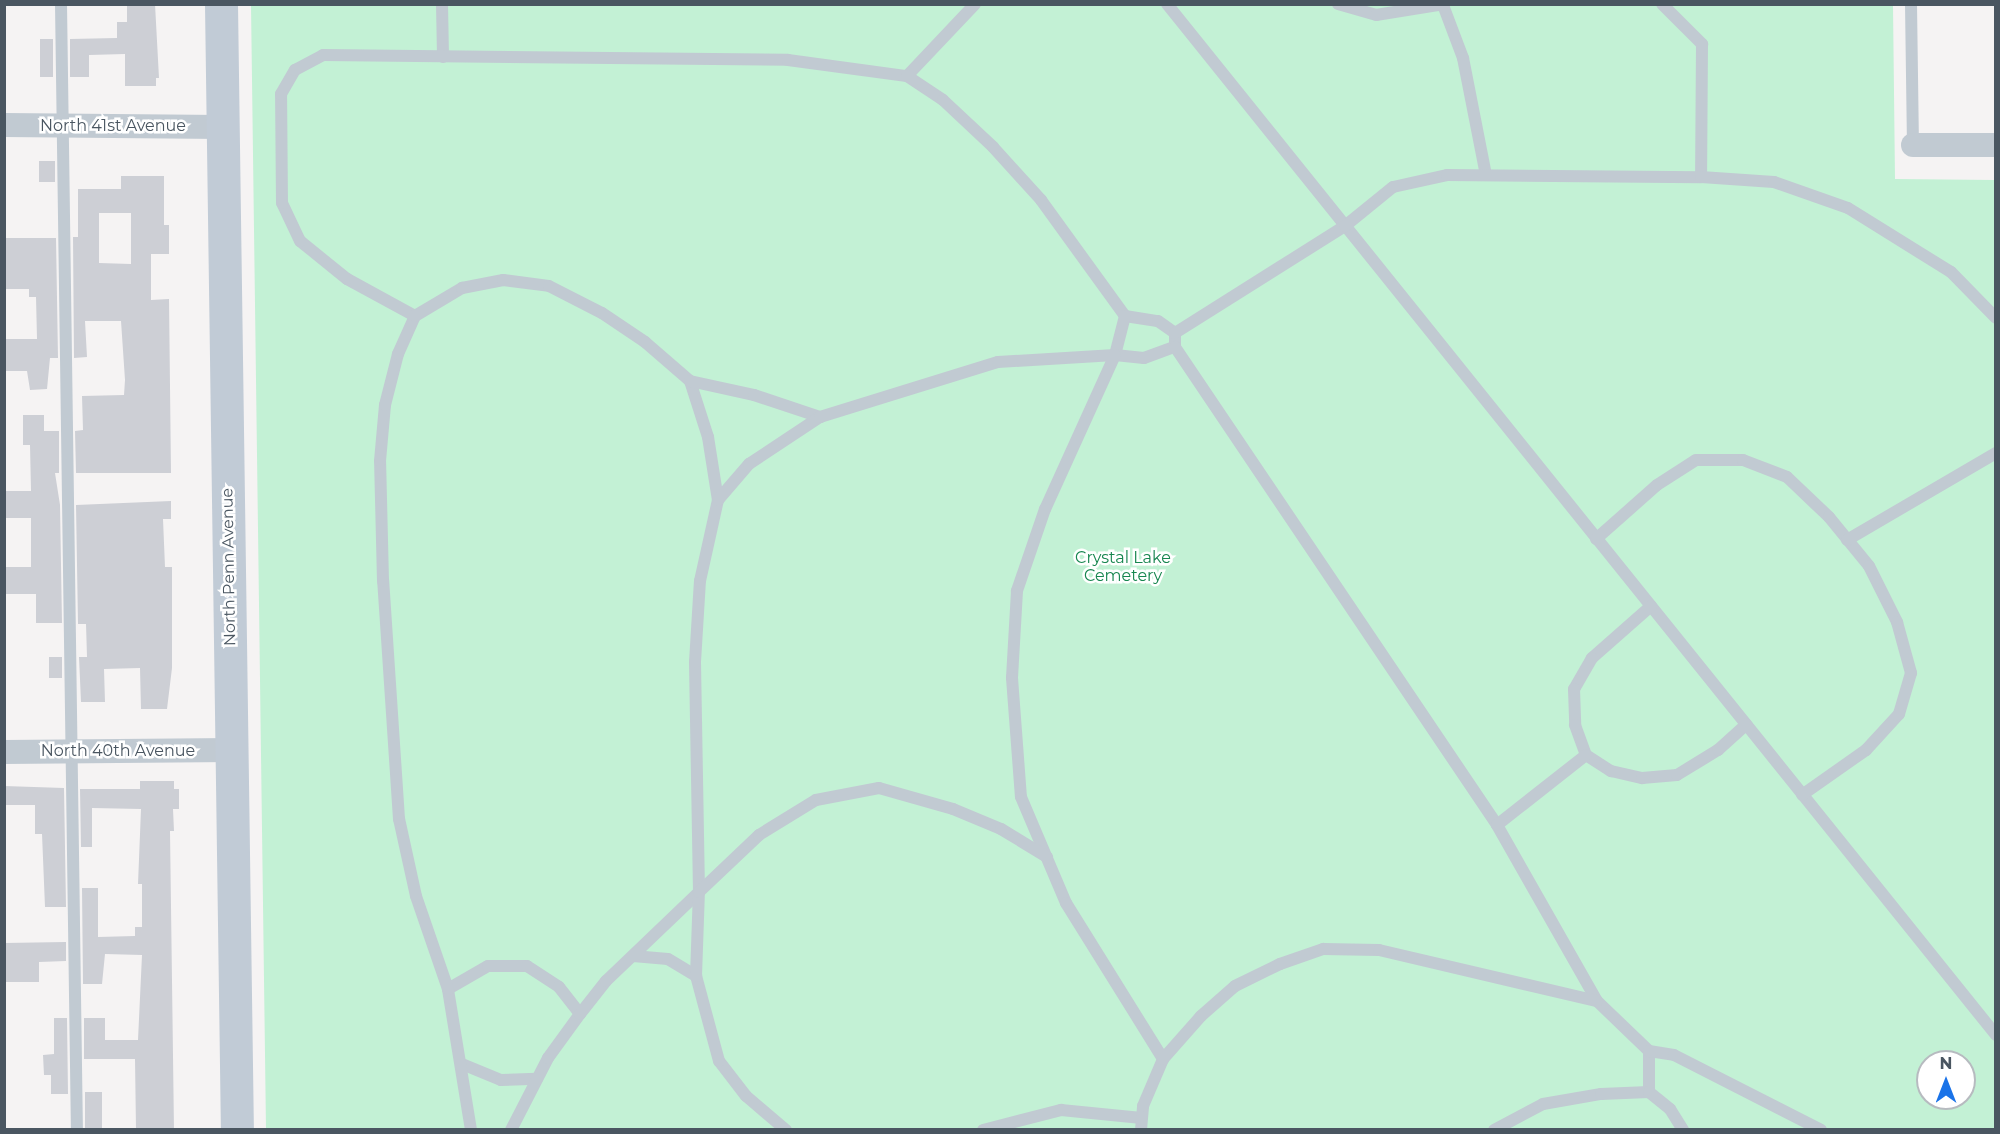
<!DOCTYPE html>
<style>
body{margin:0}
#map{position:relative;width:2000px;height:1134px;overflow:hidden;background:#f5f3f3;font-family:Montserrat,sans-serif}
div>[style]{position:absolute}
.green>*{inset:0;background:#c3f1d5}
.building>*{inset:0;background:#cdcfd5;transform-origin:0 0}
.service>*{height:12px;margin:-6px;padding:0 6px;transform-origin:6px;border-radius:6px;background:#c1cad2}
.minor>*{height:24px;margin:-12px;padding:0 12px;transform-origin:12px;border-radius:12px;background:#c1cad2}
.secondary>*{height:33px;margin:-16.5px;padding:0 16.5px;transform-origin:16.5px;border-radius:16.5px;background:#c1cbd6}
span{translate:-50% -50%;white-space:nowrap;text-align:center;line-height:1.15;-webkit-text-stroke:5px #fff;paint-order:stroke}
.street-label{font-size:16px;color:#4a5661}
.park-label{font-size:16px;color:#17864f}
.frame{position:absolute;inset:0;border:6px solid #4a5661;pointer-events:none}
.north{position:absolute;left:1916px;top:1050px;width:60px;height:60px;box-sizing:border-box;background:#fff;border:2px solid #b7bbc0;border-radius:50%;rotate:0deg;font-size:16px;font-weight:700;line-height:24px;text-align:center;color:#4a5661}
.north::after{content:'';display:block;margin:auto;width:21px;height:27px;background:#1a73e8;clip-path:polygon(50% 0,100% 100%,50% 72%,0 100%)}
</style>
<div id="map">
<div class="green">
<i style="clip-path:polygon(evenodd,251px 5px,1893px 5px,1895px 179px,1995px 180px,1995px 1129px,266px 1129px,251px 5px,1928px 1062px,1964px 1062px,1964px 1098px,1928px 1098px,1928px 1062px)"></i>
</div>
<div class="building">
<i style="clip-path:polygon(127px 4px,155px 4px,159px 78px,156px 78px,156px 86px,125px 86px,125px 54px,89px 55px,89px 77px,70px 77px,70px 39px,117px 38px,117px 22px,127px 22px)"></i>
<i style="left:40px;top:39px;width:13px;height:38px"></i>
<i style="left:39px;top:161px;width:16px;height:21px"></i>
<i style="clip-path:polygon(evenodd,121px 176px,164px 176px,164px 225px,169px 225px,169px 254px,151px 254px,151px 300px,169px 299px,171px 473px,76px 473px,75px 431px,83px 430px,82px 396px,124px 395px,125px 380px,121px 321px,85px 321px,87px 357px,74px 358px,73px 237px,78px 237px,78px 189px,121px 189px,121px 176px,99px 213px,131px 213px,131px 264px,99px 263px,99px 213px)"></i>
<i style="clip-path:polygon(4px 238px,56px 238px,58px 358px,50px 358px,47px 389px,30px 390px,27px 371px,4px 371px,4px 339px,37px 339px,36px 297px,29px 297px,29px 289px,4px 289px)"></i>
<i style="clip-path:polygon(23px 415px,44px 415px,44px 431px,59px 431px,59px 473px,55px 473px,60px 505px,62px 623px,36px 623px,36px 594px,4px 594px,4px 567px,31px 567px,31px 518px,4px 518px,4px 491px,31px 491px,30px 445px,23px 445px)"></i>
<i style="clip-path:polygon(171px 501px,171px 519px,163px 519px,165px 567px,172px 567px,172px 668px,167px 709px,141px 709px,140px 668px,104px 669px,105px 702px,81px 702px,79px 657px,87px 657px,86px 624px,78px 624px,76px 505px)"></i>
<i style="left:62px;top:657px;width:21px;height:13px;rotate:90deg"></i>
<i style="clip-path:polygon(140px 781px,174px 781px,174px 789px,179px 789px,179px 809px,173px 809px,174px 831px,170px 831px,174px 1130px,136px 1130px,135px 1059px,84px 1059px,84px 1018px,105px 1018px,105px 1040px,138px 1040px,142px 955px,105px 954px,102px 984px,83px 984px,82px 888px,98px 888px,98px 937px,135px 936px,135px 927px,142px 927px,142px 884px,138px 884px,141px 809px,92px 808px,92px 847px,81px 847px,80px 789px,140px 789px)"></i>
<i style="clip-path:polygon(4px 786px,64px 788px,66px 907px,45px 907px,42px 834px,35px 834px,35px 805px,4px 805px)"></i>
<i style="clip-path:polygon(66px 942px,66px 961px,39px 962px,39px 982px,4px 982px,4px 943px)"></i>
<i style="clip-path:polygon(54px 1018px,67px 1018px,68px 1094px,51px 1094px,51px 1075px,44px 1075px,43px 1055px,54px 1054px)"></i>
<i style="left:85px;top:1092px;width:17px;height:38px"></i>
</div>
<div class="service">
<i style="left:61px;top:4px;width:1126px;rotate:89.19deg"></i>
<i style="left:442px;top:4px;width:53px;rotate:88.9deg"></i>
<i style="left:1167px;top:4px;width:1323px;rotate:51.2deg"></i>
<i style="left:1338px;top:4px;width:40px;rotate:16deg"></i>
<i style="left:1376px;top:15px;width:69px;rotate:-9.2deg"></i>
<i style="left:1662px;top:4px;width:57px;rotate:45deg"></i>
<i style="left:1702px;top:44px;width:133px;rotate:90.4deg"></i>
<i style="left:1911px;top:4px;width:141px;rotate:89.2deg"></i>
<i style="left:1443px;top:5px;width:57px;rotate:69.3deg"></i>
<i style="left:1463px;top:58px;width:119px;rotate:78.9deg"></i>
<i style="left:907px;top:76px;width:99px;rotate:-46.6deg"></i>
<i style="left:415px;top:316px;width:77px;rotate:-151.4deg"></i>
<i style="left:347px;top:279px;width:60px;rotate:-141deg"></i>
<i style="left:300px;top:241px;width:42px;rotate:-115.3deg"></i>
<i style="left:282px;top:203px;width:109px;rotate:-90.5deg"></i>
<i style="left:281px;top:94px;width:28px;rotate:-60deg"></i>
<i style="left:295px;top:70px;width:32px;rotate:-28deg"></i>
<i style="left:323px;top:55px;width:465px;rotate:0.6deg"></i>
<i style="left:788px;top:60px;width:120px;rotate:7.7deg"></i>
<i style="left:907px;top:76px;width:43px;rotate:33.7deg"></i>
<i style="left:943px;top:100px;width:69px;rotate:43.2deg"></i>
<i style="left:993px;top:147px;width:72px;rotate:47.8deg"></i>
<i style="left:1041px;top:200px;width:143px;rotate:54.1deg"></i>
<i style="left:1125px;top:316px;width:33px;rotate:9deg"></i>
<i style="left:1158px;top:321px;width:21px;rotate:35deg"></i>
<i style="left:1175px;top:333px;width:14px;rotate:90deg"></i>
<i style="left:1125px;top:316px;width:40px;rotate:104.4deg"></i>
<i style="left:1115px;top:355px;width:29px;rotate:6deg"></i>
<i style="left:1144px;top:358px;width:33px;rotate:-20deg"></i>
<i style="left:1175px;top:347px;width:576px;rotate:56.03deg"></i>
<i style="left:1497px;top:825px;width:202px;rotate:60.4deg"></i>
<i style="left:1597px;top:1001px;width:72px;rotate:43.9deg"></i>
<i style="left:1649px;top:1051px;width:41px;rotate:90deg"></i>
<i style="left:1175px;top:333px;width:201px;rotate:-32.2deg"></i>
<i style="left:1345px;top:226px;width:62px;rotate:-39.1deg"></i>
<i style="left:1393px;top:187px;width:55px;rotate:-12.5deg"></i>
<i style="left:1447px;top:175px;width:254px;rotate:0.5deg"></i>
<i style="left:1701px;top:177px;width:73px;rotate:3.9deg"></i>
<i style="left:1774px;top:182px;width:78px;rotate:19.4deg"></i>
<i style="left:1848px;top:208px;width:121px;rotate:31.9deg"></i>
<i style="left:1951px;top:272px;width:64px;rotate:45.6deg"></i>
<i style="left:690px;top:381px;width:59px;rotate:72.2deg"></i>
<i style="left:708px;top:437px;width:64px;rotate:81deg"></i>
<i style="left:1596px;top:539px;width:81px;rotate:-41.5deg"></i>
<i style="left:1657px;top:485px;width:46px;rotate:-32.7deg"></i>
<i style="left:1696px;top:460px;width:47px"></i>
<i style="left:1743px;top:460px;width:47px;rotate:21.1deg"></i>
<i style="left:1787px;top:477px;width:58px;rotate:43.6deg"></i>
<i style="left:1829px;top:517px;width:63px;rotate:50.8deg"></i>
<i style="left:1869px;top:566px;width:63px;rotate:63.4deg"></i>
<i style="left:1897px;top:622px;width:53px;rotate:74.6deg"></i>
<i style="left:1911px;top:673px;width:43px;rotate:106.3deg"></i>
<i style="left:1899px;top:714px;width:49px;rotate:132.5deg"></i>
<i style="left:1866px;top:750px;width:78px;rotate:144.9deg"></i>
<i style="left:1847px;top:540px;width:173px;rotate:-30.3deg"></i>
<i style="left:1651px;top:606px;width:79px;rotate:138.6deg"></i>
<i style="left:1592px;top:658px;width:36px;rotate:120deg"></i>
<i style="left:1574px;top:689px;width:36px;rotate:88deg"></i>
<i style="left:1575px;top:725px;width:32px;rotate:70deg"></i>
<i style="left:1586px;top:755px;width:30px;rotate:33deg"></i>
<i style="left:1611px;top:771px;width:32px;rotate:13deg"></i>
<i style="left:1642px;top:778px;width:35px;rotate:-5deg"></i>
<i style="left:1677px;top:775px;width:48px;rotate:-31.4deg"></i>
<i style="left:1718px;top:750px;width:38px;rotate:-42deg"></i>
<i style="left:1497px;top:825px;width:113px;rotate:-38.2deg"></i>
<i style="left:633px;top:956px;width:35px;rotate:5deg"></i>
<i style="left:668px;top:959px;width:33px;rotate:31deg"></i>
<i style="left:448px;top:989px;width:46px;rotate:-29.9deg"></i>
<i style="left:488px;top:966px;width:39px"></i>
<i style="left:527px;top:966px;width:38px;rotate:33deg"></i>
<i style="left:559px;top:987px;width:34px;rotate:52deg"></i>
<i style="left:1649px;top:1051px;width:25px;rotate:9deg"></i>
<i style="left:1674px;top:1055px;width:165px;rotate:27deg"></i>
<i style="left:462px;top:1064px;width:42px;rotate:22.3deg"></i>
<i style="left:501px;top:1080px;width:36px;rotate:-2deg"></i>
<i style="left:471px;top:1130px;width:143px;rotate:-99.3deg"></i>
<i style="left:448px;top:989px;width:98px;rotate:-109deg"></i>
<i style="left:416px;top:896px;width:79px;rotate:-102.4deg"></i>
<i style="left:399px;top:819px;width:239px;rotate:-93.8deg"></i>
<i style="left:383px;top:581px;width:120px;rotate:-91.4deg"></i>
<i style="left:380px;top:461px;width:56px;rotate:-84.9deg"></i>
<i style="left:385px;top:405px;width:53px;rotate:-75.7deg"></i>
<i style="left:398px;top:354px;width:42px;rotate:-65.9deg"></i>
<i style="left:415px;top:316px;width:55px;rotate:-30.8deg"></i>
<i style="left:462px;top:288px;width:42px;rotate:-11deg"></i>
<i style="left:503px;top:280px;width:46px;rotate:7.4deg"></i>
<i style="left:549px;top:286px;width:59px;rotate:27deg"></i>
<i style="left:602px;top:313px;width:52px;rotate:34deg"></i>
<i style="left:645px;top:342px;width:60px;rotate:40.9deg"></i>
<i style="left:690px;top:381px;width:66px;rotate:12.3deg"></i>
<i style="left:754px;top:395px;width:70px;rotate:18.4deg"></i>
<i style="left:511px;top:1130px;width:81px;rotate:-62.8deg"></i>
<i style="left:548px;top:1058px;width:54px;rotate:-54deg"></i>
<i style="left:580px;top:1014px;width:42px;rotate:-51.8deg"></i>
<i style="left:606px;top:981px;width:129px;rotate:-43.7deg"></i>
<i style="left:699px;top:892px;width:230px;rotate:-91deg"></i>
<i style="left:695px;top:662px;width:81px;rotate:-86.5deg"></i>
<i style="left:700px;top:581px;width:83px;rotate:-77.5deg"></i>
<i style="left:718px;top:500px;width:48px;rotate:-49.3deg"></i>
<i style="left:749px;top:464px;width:85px;rotate:-33.5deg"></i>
<i style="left:820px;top:417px;width:186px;rotate:-17.2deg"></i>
<i style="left:998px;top:362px;width:117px;rotate:-3.4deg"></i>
<i style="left:1115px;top:355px;width:169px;rotate:114.4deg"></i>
<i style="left:1045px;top:509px;width:87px;rotate:108.9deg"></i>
<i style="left:1017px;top:591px;width:87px;rotate:93.3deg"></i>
<i style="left:1012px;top:678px;width:119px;rotate:85.7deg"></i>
<i style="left:1021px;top:797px;width:115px;rotate:67deg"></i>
<i style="left:1066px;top:903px;width:184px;rotate:58.1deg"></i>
<i style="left:786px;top:1130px;width:52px;rotate:-139.6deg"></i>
<i style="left:746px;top:1096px;width:44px;rotate:-127.6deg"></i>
<i style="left:719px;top:1061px;width:88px;rotate:-105.1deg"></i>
<i style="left:696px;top:976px;width:84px;rotate:-88deg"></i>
<i style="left:699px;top:892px;width:83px;rotate:-43.5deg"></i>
<i style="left:759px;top:835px;width:67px;rotate:-31.6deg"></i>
<i style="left:816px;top:800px;width:64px;rotate:-10.8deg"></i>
<i style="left:879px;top:788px;width:77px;rotate:15.8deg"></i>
<i style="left:953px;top:809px;width:52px;rotate:22.6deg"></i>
<i style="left:1001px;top:829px;width:54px;rotate:31.3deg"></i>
<i style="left:983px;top:1130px;width:81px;rotate:-14.4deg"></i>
<i style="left:1061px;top:1110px;width:81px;rotate:5.6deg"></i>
<i style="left:1141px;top:1130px;width:24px;rotate:-85deg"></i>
<i style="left:1143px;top:1106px;width:51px;rotate:-66.9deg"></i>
<i style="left:1163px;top:1059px;width:57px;rotate:-48.5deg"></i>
<i style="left:1201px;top:1016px;width:45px;rotate:-41.4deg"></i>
<i style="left:1235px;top:986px;width:50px;rotate:-26.1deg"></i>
<i style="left:1280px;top:964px;width:46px;rotate:-19.2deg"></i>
<i style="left:1323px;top:949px;width:56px;rotate:1deg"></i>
<i style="left:1379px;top:950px;width:224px;rotate:13.2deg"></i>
<i style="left:1494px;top:1130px;width:55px;rotate:-28deg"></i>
<i style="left:1543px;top:1104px;width:59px;rotate:-9.8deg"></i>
<i style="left:1601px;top:1094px;width:48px;rotate:-2.4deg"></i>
<i style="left:1649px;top:1092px;width:27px;rotate:39deg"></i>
<i style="left:1670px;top:1109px;width:25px;rotate:58deg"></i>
</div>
<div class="minor">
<i style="left:4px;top:125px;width:218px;rotate:0.5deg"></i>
<i style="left:1913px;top:145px;width:83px"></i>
<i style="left:4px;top:752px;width:228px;rotate:-0.5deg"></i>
</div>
<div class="secondary">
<i style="left:221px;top:4px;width:1126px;rotate:89.19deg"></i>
</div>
<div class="street-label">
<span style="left:113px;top:126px">North 41st Avenue</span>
<span style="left:229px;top:567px;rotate:-91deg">North Penn Avenue</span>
<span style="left:118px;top:751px">North 40th Avenue</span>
</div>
<div class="park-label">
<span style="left:1123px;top:567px">Crystal Lake<br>Cemetery</span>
</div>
<div class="frame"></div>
<div class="north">N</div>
</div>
